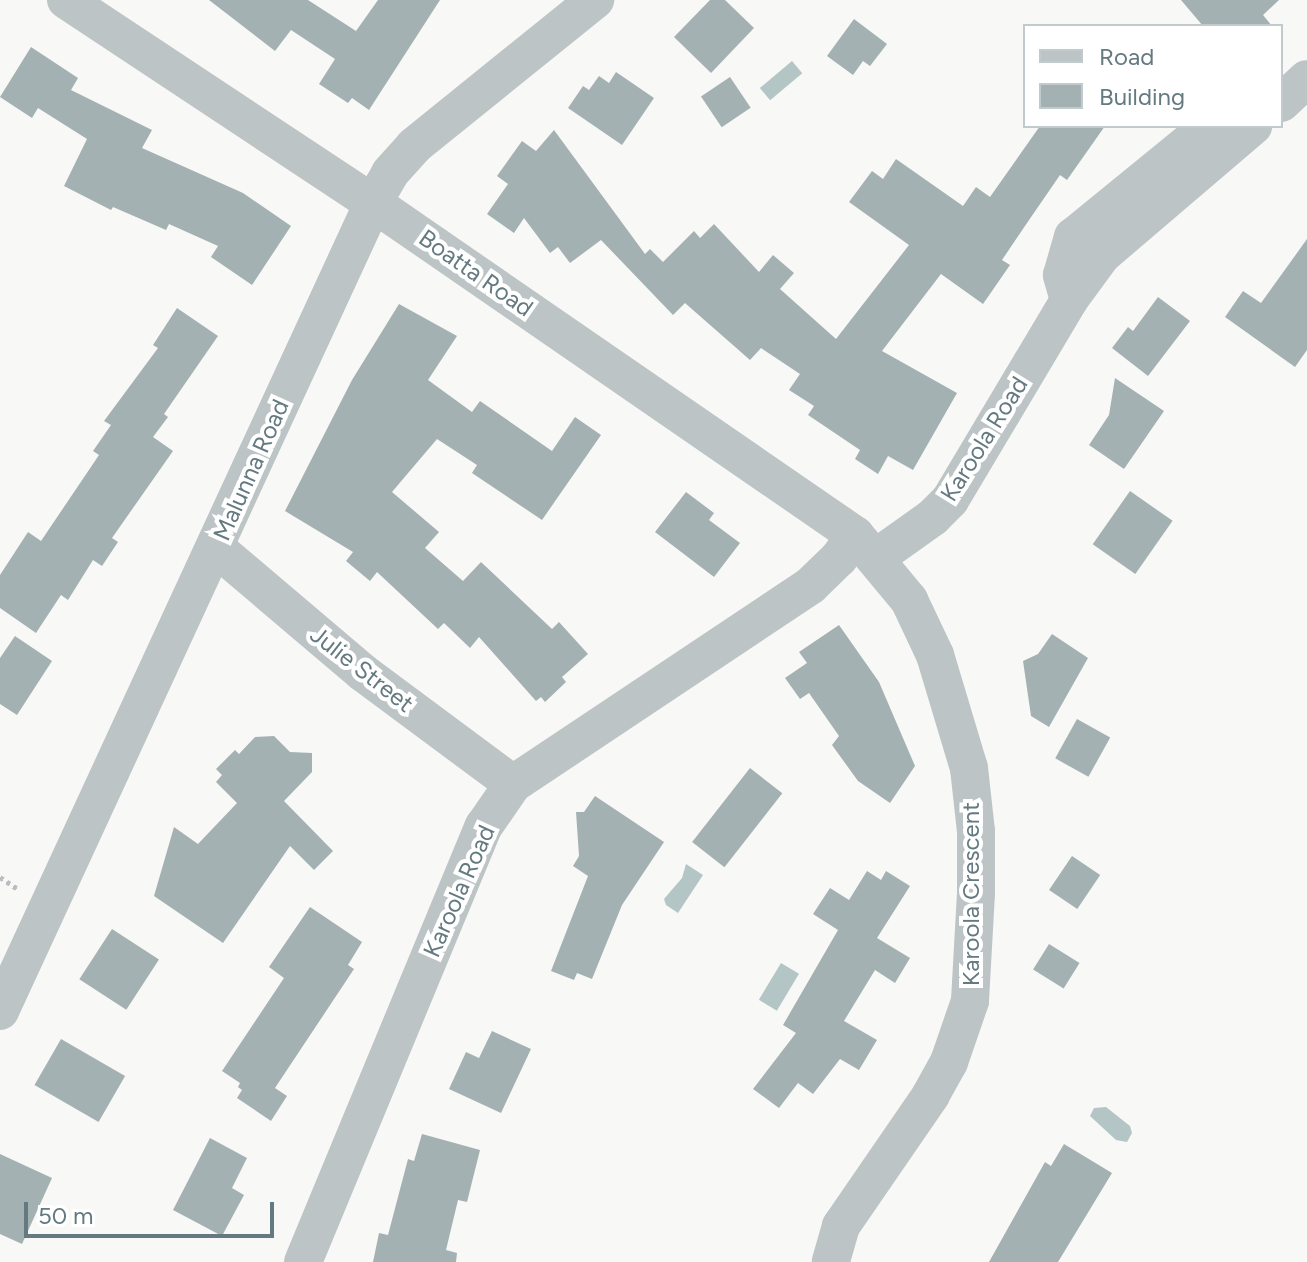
<!DOCTYPE html>
<style>
body{margin:0}
#map{position:relative;width:1307px;height:1262px;overflow:hidden;background:#f8f8f6;font-family:Figtree,sans-serif}
div>[style]{position:absolute}
.water>*{inset:0;background:#b4c5c6;transform-origin:0 0}
.building>*{inset:0;background:#a4b1b3;transform-origin:0 0}
.path>*{height:5px;margin-top:-2.5px;transform-origin:0;background:repeating-linear-gradient(90deg,#babec0 0 4px,transparent 0 8px)}
.minor>*{height:38px;margin:-19px;padding:0 19px;transform-origin:19px;border-radius:19px;background:#bdc4c6}
span{translate:-50% -50%;white-space:nowrap;text-align:center;line-height:1.15;-webkit-text-stroke:8px #fff;paint-order:stroke}
.street-label{font-size:24px;color:#647a80}
.legend{position:absolute;left:1023px;top:24px;width:260px;height:104px;box-sizing:border-box;background:#fff;border:2px solid #c1cacc;margin:0;padding:10px 14px;list-style:none;font-size:24px;color:#647a80}
.legend li{display:flex;align-items:center;gap:16px;height:40px}
.legend b{width:40px;border:2px solid #c1cacc}
.scale{position:absolute;left:24px;top:1202px;width:250px;height:36px;box-sizing:border-box;border:4px solid #647a80;border-top:0;padding-left:10px;font-size:24px;line-height:28px;white-space:nowrap;color:#647a80;-webkit-text-stroke:6px #fff;paint-order:stroke}
</style>
<div id="map">
<div class="water">
<i style="left:792px;top:61px;width:16px;height:42px;rotate:50deg"></i>
<i style="clip-path:polygon(686px 864px,703px 875px,678px 913px,666px 905px,664px 899px,682px 878px)"></i>
<i style="left:781px;top:963px;width:21px;height:43px;rotate:31deg"></i>
<i style="clip-path:polygon(1106px 1107px,1130px 1126px,1132px 1133px,1127px 1142px,1116px 1140px,1090px 1116px,1094px 1108px)"></i>
</div>
<div class="building">
<i style="clip-path:polygon(209px 0,308px 0,356px 31px,378px 0,440px 0,369px 110px,352px 98px,348px 103px,319px 84px,335px 59px,291px 30px,275px 51px)"></i>
<i style="clip-path:polygon(710px 0,725px 0,754px 28px,711px 73px,674px 37px)"></i>
<i style="clip-path:polygon(1181px 0,1279px 0,1263px 15px,1272px 26px,1203px 26px)"></i>
<i style="clip-path:polygon(854px 19px,887px 44px,870px 66px,863px 61px,853px 75px,827px 56px)"></i>
<i style="clip-path:polygon(31px 47px,78px 78px,71px 90px,152px 130px,142px 148px,243px 193px,291px 226px,252px 285px,211px 257px,218px 246px,169px 224px,166px 230px,113px 207px,111px 210px,64px 186px,87px 139px,38px 108px,32px 118px,0 97px)"></i>
<i style="clip-path:polygon(616px 72px,654px 98px,622px 145px,568px 108px,583px 86px,589px 90px,599px 76px,609px 83px)"></i>
<i style="left:730px;top:77px;width:37px;height:35px;rotate:56deg"></i>
<i style="clip-path:polygon(1040px 126px,1105px 126px,1067px 180px,1060px 175px,1027px 223px,1002px 260px,1010px 265px,983px 304px,941px 274px,882px 351px,957px 393px,913px 470px,888px 456px,878px 474px,855px 459px,860px 450px,808px 415px,814px 406px,789px 390px,800px 374px,761px 348px,750px 360px,685px 303px,673px 315px,601px 240px,570px 263px,558px 247px,550px 253px,524px 218px,514px 233px,487px 214px,508px 184px,497px 176px,522px 141px,536px 151px,554px 130px,645px 254px,650px 249px,663px 262px,694px 231px,700px 238px,714px 224px,759px 272px,773px 255px,794px 273px,780px 289px,836px 339px,909px 245px,849px 202px,872px 171px,883px 179px,896px 159px,963px 206px,976px 187px,990px 197px)"></i>
<i style="clip-path:polygon(1307px 239px,1307px 350px,1295px 367px,1225px 317px,1243px 291px,1261px 303px)"></i>
<i style="clip-path:polygon(1158px 297px,1190px 321px,1148px 376px,1112px 348px,1128px 327px,1133px 331px)"></i>
<i style="clip-path:polygon(399px 304px,457px 336px,428px 380px,472px 412px,480px 401px,552px 451px,575px 417px,601px 435px,542px 520px,472px 473px,477px 465px,437px 439px,392px 492px,439px 532px,425px 548px,463px 581px,481px 562px,552px 629px,559px 622px,588px 654px,562px 677px,566px 682px,545px 702px,541px 697px,536px 701px,479px 637px,470px 648px,444px 623px,438px 629px,377px 572px,370px 581px,346px 561px,353px 552px,285px 511px,352px 380px)"></i>
<i style="clip-path:polygon(177px 308px,218px 336px,164px 414px,168px 417px,153px 437px,173px 451px,112px 538px,118px 542px,102px 566px,93px 560px,68px 600px,61px 595px,36px 633px,0 608px,0 575px,28px 532px,41px 541px,99px 455px,93px 451px,111px 425px,104px 421px,158px 348px,153px 345px)"></i>
<i style="clip-path:polygon(1115px 378px,1164px 411px,1124px 469px,1089px 445px,1109px 415px)"></i>
<i style="left:1130px;top:491px;width:52px;height:65px;rotate:35deg"></i>
<i style="clip-path:polygon(686px 492px,714px 513px,709px 520px,740px 543px,714px 577px,655px 532px)"></i>
<i style="clip-path:polygon(839px 625px,879px 682px,915px 766px,890px 803px,858px 781px,832px 745px,839px 736px,809px 693px,800px 699px,785px 678px,807px 663px,799px 652px)"></i>
<i style="clip-path:polygon(1052px 634px,1088px 658px,1049px 727px,1031px 716px,1023px 661px,1038px 654px)"></i>
<i style="clip-path:polygon(15px 636px,52px 661px,17px 715px,0 704px,0 658px)"></i>
<i style="left:1077px;top:719px;width:38px;height:45px;rotate:29deg"></i>
<i style="clip-path:polygon(274px 736px,290px 752px,312px 753px,312px 772px,284px 801px,333px 851px,314px 870px,290px 846px,223px 943px,154px 896px,174px 827px,198px 844px,237px 803px,216px 782px,222px 775px,216px 769px,235px 750px,239px 754px,255px 737px)"></i>
<i style="left:750px;top:768px;width:41px;height:94px;rotate:38deg"></i>
<i style="clip-path:polygon(595px 796px,664px 842px,622px 905px,592px 979px,577px 973px,574px 980px,551px 971px,588px 876px,573px 866px,579px 856px,576px 812px,584px 812px)"></i>
<i style="left:1072px;top:856px;width:34px;height:41px;rotate:34deg"></i>
<i style="clip-path:polygon(867px 871px,881px 880px,886px 871px,910px 886px,877px 938px,910px 958px,895px 983px,875px 970px,844px 1021px,877px 1040px,859px 1070px,840px 1059px,813px 1094px,798px 1083px,779px 1108px,753px 1089px,796px 1033px,783px 1025px,838px 930px,813px 914px,830px 888px,849px 900px)"></i>
<i style="clip-path:polygon(310px 907px,362px 942px,348px 965px,354px 969px,275px 1088px,287px 1096px,271px 1121px,237px 1098px,242px 1090px,238px 1087px,240px 1083px,222px 1071px,284px 978px,269px 967px)"></i>
<i style="left:112px;top:929px;width:56px;height:60px;rotate:33deg"></i>
<i style="left:1049px;top:944px;width:36px;height:30px;rotate:32deg"></i>
<i style="clip-path:polygon(492px 1031px,531px 1049px,501px 1113px,449px 1089px,466px 1052px,479px 1058px)"></i>
<i style="left:61px;top:1039px;width:74px;height:53px;rotate:30deg"></i>
<i style="clip-path:polygon(422px 1134px,480px 1150px,467px 1202px,458px 1200px,446px 1250px,457px 1253px,456px 1262px,373px 1262px,379px 1233px,388px 1235px,408px 1159px,414px 1161px)"></i>
<i style="clip-path:polygon(210px 1138px,247px 1158px,232px 1188px,244px 1195px,222px 1236px,173px 1210px)"></i>
<i style="clip-path:polygon(1064px 1144px,1112px 1173px,1058px 1262px,989px 1262px,1045px 1162px,1051px 1166px)"></i>
<i style="clip-path:polygon(0 1154px,52px 1178px,22px 1244px,0 1234px)"></i>
</div>
<div class="path">
<i style="left:0;top:877px;width:23px;rotate:34deg"></i>
</div>
<div class="minor">
<i style="left:66px;top:0;width:368px;rotate:33.5deg"></i>
<i style="left:373px;top:203px;width:585px;rotate:34.56deg"></i>
<i style="left:855px;top:535px;width:85px;rotate:50.3deg"></i>
<i style="left:909px;top:600px;width:61px;rotate:64.7deg"></i>
<i style="left:935px;top:655px;width:118px;rotate:73.3deg"></i>
<i style="left:969px;top:768px;width:63px;rotate:83.7deg"></i>
<i style="left:976px;top:831px;width:62px;rotate:90deg"></i>
<i style="left:976px;top:893px;width:108px;rotate:93.2deg"></i>
<i style="left:970px;top:1001px;width:65px;rotate:109deg"></i>
<i style="left:949px;top:1062px;width:38px;rotate:119deg"></i>
<i style="left:931px;top:1095px;width:159px;rotate:124.5deg"></i>
<i style="left:841px;top:1226px;width:37px;rotate:106deg"></i>
<i style="left:1281px;top:103px;width:35px;rotate:-43deg"></i>
<i style="left:1069px;top:300px;width:26px;rotate:-106deg"></i>
<i style="left:1062px;top:275px;width:40px;rotate:-74deg"></i>
<i style="left:1073px;top:237px;width:176px;rotate:-39.2deg"></i>
<i style="left:216px;top:548px;width:192px;rotate:40.3deg"></i>
<i style="left:362px;top:672px;width:188px;rotate:36.6deg"></i>
<i style="left:877px;top:557px;width:69px;rotate:-35.5deg"></i>
<i style="left:933px;top:517px;width:24px;rotate:-45deg"></i>
<i style="left:950px;top:500px;width:233px;rotate:-59.2deg"></i>
<i style="left:1069px;top:300px;width:56px;rotate:-53.7deg"></i>
<i style="left:1102px;top:255px;width:199px;rotate:-40.5deg"></i>
<i style="left:0;top:1011px;width:890px;rotate:-65.22deg"></i>
<i style="left:373px;top:203px;width:34px;rotate:-60deg"></i>
<i style="left:390px;top:173px;width:36px;rotate:-48deg"></i>
<i style="left:414px;top:146px;width:233px;rotate:-38.9deg"></i>
<i style="left:303px;top:1262px;width:472px;rotate:-67.5deg"></i>
<i style="left:484px;top:826px;width:51px;rotate:-55.4deg"></i>
<i style="left:513px;top:784px;width:358px;rotate:-33.7deg"></i>
<i style="left:811px;top:585px;width:39px;rotate:-44deg"></i>
<i style="left:839px;top:558px;width:28px;rotate:-55deg"></i>
</div>
<div class="street-label">
<span style="left:476px;top:273px;rotate:35deg">Boatta Road</span>
<span style="left:984px;top:439px;rotate:-58deg">Karoola Road</span>
<span style="left:251px;top:470px;rotate:-66deg">Malunna Road</span>
<span style="left:362px;top:669px;rotate:38deg">Julie Street</span>
<span style="left:459px;top:891px;rotate:-66deg">Karoola Road</span>
<span style="left:971px;top:894px;rotate:-90deg">Karoola Crescent</span>
</div>
<ul class="legend">
<li><b style="height:10px;background:#bdc4c6"></b>Road</li>
<li><b style="height:22px;background:#a4b1b3"></b>Building</li>
</ul>
<div class="scale">50 m</div>
</div>
